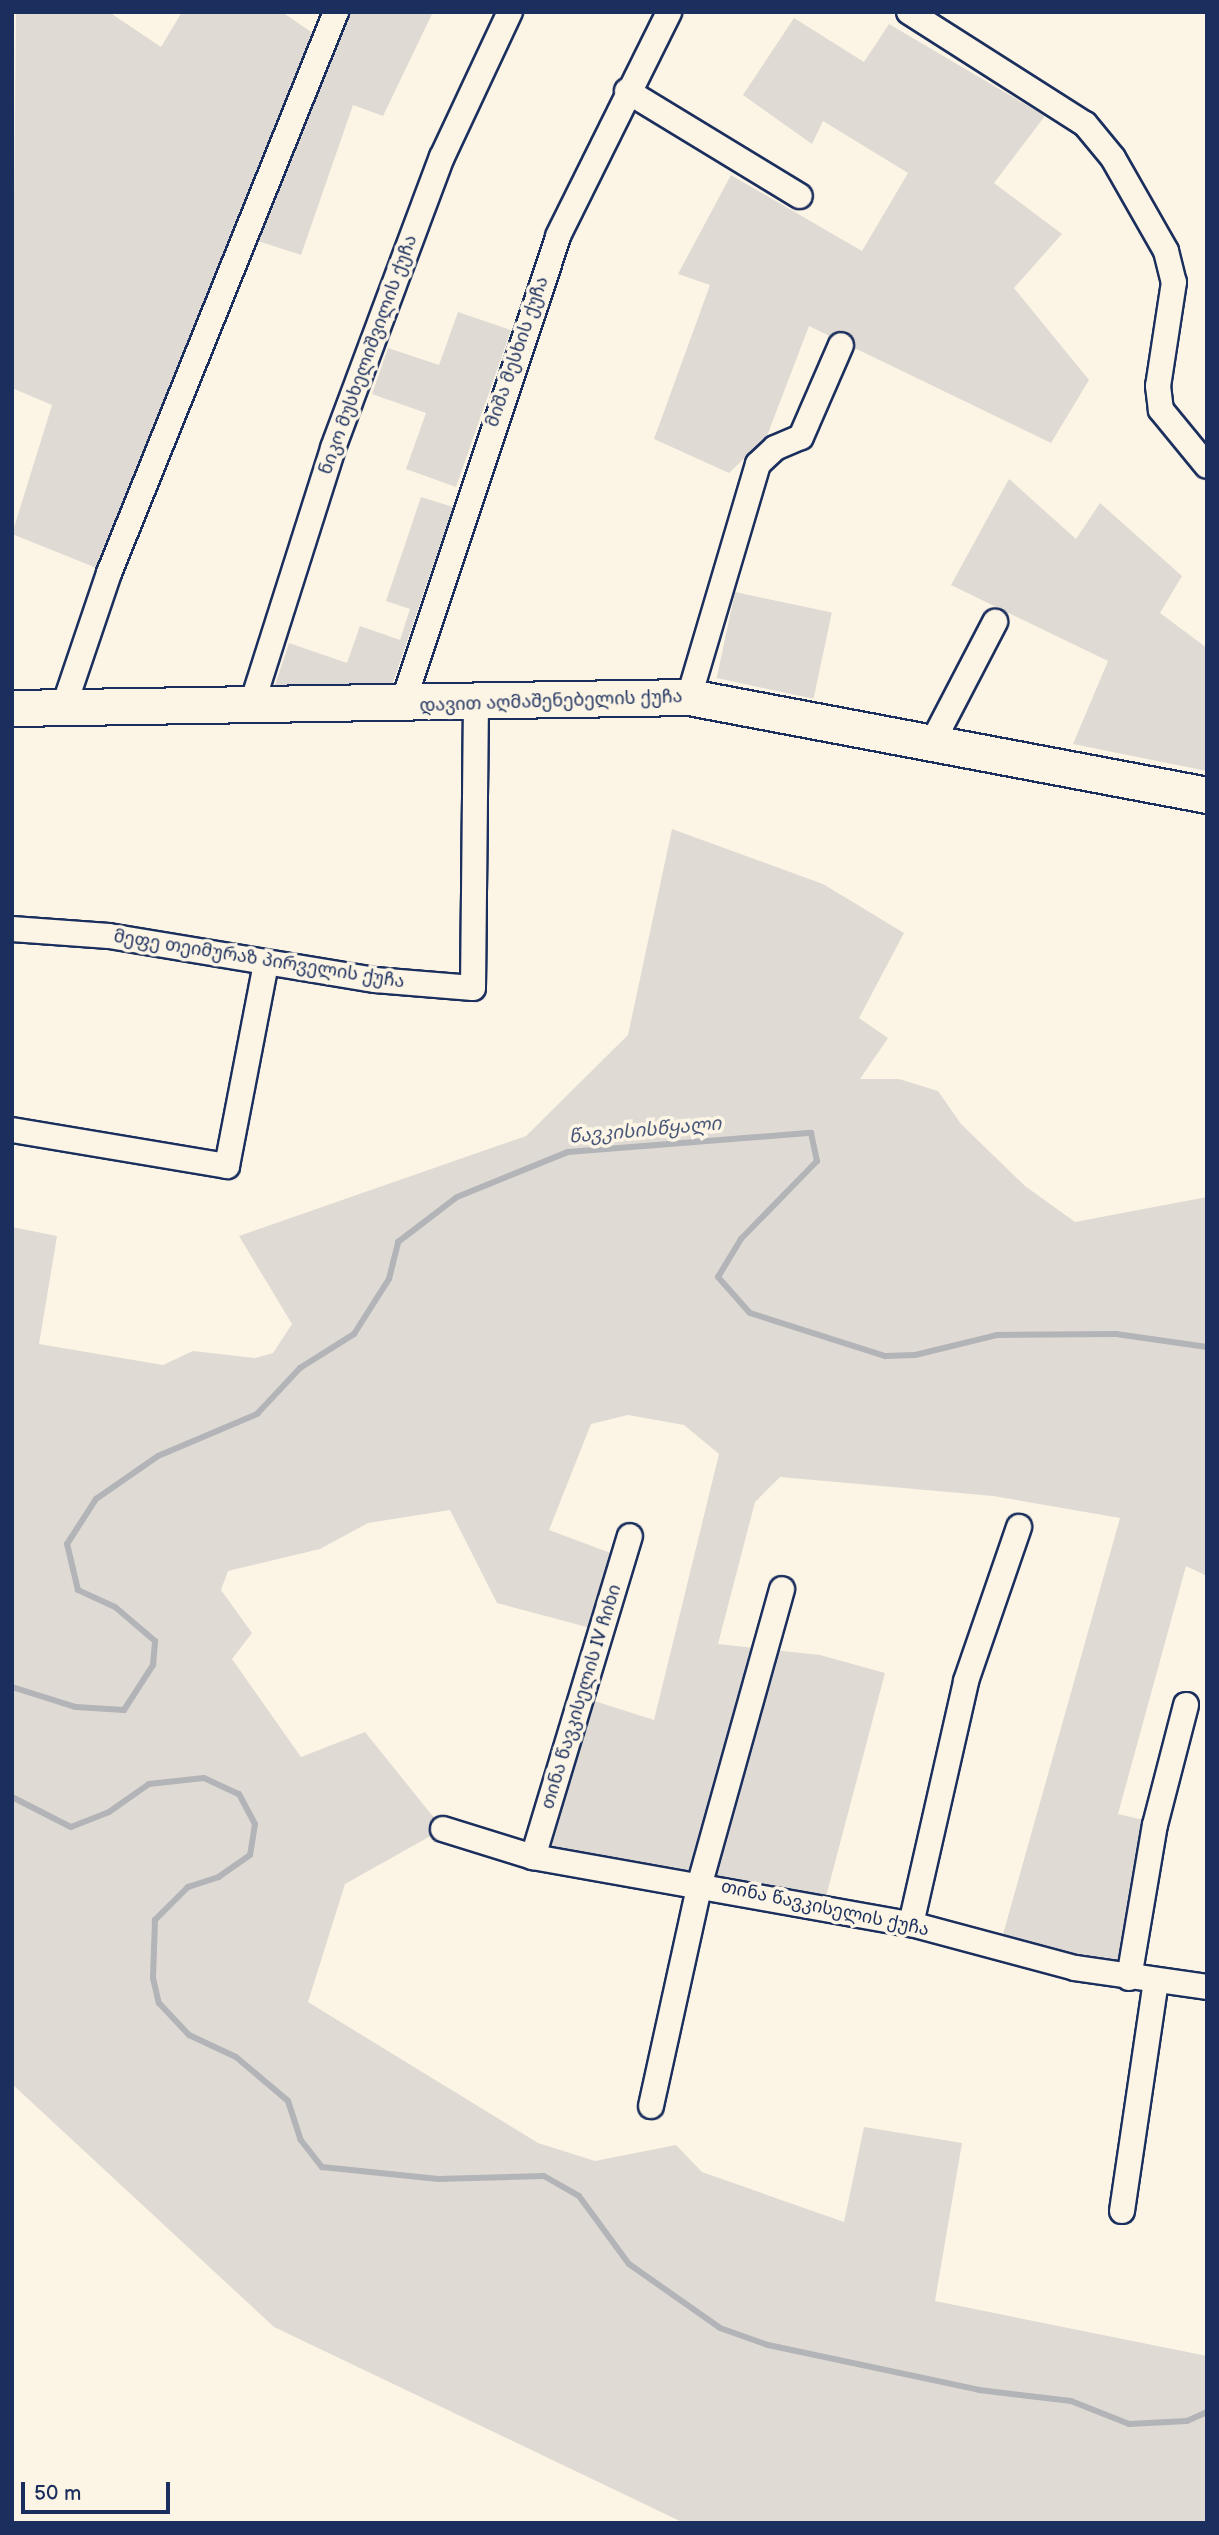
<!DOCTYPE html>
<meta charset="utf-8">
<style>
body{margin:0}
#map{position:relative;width:1219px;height:2535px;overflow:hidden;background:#fcf5e5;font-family:"Balsamiq Sans","Noto Sans Georgian",sans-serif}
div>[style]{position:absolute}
.green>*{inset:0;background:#dfdbd4;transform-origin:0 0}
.stream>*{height:6px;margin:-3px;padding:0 3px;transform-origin:3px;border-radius:3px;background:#b2b4b8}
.roads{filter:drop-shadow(2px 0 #1b2f5e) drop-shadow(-2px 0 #1b2f5e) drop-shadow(0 2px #1b2f5e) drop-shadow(0 -2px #1b2f5e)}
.street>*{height:24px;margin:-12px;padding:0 12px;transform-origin:12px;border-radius:12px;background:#fcf5e5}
.secondary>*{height:35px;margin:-17.5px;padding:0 17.5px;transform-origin:17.5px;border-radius:17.5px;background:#fcf5e5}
span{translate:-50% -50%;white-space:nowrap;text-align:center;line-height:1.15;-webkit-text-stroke:7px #fcf5e5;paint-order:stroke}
.street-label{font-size:18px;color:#1b2f5e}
.water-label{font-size:19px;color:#485779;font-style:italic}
.frame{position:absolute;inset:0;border:14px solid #1b2f5e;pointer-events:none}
.scale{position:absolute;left:21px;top:2482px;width:149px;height:32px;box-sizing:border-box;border:4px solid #1b2f5e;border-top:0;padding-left:9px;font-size:21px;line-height:24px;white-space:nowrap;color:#1b2f5e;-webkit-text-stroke:5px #fcf5e5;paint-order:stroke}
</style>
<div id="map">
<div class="green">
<i style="clip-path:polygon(16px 12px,109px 12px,161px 47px,182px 12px,282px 12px,317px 36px,104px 571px,12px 534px,52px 405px,12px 388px)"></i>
<i style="clip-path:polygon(351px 12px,433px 12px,383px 116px,353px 105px,301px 255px,255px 240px)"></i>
<i style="clip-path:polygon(794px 18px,864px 62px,889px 24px,1045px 116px,994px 183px,1062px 234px,1014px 288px,1089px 380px,1051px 443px,809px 326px,767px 436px,729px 473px,654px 439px,710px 285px,678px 274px,731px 175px,862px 251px,908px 173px,823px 121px,812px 144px,743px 95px)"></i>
<i style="clip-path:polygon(458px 312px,511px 330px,456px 487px,406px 469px,426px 413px,372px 394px,388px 348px,439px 365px)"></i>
<i style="clip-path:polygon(1009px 479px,1076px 539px,1100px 503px,1182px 576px,1160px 613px,1207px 648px,1207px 771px,1073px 744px,1108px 661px,951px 585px)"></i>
<i style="clip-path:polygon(421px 497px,453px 507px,390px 691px,273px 691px,289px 643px,347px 663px,360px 626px,400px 640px,410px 609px,386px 601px)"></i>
<i style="left:735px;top:592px;width:99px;height:88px;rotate:12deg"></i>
<i style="clip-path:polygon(672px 829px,823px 884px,904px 933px,859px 1018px,888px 1038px,860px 1079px,899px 1079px,938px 1091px,961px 1124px,1025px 1186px,1075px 1222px,1207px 1197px,1207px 1576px,1186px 1566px,1118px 1814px,1152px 1822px,1127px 1971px,1000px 1945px,1120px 1518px,993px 1496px,780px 1477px,755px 1502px,718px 1644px,820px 1655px,885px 1673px,823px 1908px,533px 1857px,582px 1697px,654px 1720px,719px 1454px,684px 1425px,628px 1415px,591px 1424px,549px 1530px,624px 1558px,602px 1631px,497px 1603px,450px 1510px,368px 1523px,320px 1549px,228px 1571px,221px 1590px,252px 1633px,232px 1659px,301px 1757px,365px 1732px,443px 1829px,345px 1884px,308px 2002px,538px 2143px,595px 2161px,676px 2145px,702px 2172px,844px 2222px,864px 2127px,962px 2143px,935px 2301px,1207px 2356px,1207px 2523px,684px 2523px,274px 2327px,12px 2084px,12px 1227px,57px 1236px,39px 1344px,163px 1365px,193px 1351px,255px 1358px,273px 1353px,292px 1324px,239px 1236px,526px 1136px,628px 1035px)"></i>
</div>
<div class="stream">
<i style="left:12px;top:1687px;width:67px;rotate:17.4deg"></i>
<i style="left:76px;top:1707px;width:48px;rotate:3.6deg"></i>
<i style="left:124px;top:1710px;width:54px;rotate:-57.2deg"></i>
<i style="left:153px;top:1665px;width:24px;rotate:-85deg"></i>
<i style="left:155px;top:1641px;width:52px;rotate:-139.6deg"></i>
<i style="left:115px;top:1607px;width:41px;rotate:-155.3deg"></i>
<i style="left:78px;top:1590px;width:47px;rotate:-103.4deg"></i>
<i style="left:67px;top:1544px;width:54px;rotate:-57.2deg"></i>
<i style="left:96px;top:1499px;width:75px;rotate:-34.7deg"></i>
<i style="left:158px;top:1456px;width:108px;rotate:-23deg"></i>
<i style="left:257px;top:1414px;width:63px;rotate:-46.9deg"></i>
<i style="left:300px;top:1368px;width:64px;rotate:-32.2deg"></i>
<i style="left:354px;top:1334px;width:65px;rotate:-57.5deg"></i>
<i style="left:389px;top:1279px;width:38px;rotate:-76deg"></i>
<i style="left:398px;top:1242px;width:74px;rotate:-37.3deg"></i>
<i style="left:457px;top:1197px;width:120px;rotate:-22.1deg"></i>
<i style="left:568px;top:1152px;width:244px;rotate:-4.5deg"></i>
<i style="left:811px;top:1133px;width:29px;rotate:78deg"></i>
<i style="left:817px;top:1161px;width:109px;rotate:134.3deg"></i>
<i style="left:741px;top:1239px;width:44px;rotate:121.2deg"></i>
<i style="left:718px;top:1277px;width:48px;rotate:48.4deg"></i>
<i style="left:750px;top:1313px;width:142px;rotate:17.7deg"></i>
<i style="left:885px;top:1356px;width:30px;rotate:-2deg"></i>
<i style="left:915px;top:1355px;width:84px;rotate:-13.7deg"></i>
<i style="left:997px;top:1335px;width:119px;rotate:-0.5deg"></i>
<i style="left:1116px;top:1334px;width:92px;rotate:8.1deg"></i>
<i style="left:12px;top:1797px;width:66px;rotate:27deg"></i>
<i style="left:71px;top:1827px;width:41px;rotate:-21.5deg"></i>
<i style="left:109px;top:1812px;width:49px;rotate:-35deg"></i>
<i style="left:149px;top:1784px;width:55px;rotate:-6.2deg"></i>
<i style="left:204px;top:1778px;width:38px;rotate:25deg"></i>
<i style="left:239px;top:1794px;width:34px;rotate:62deg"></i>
<i style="left:255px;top:1824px;width:31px;rotate:99deg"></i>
<i style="left:250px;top:1855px;width:38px;rotate:145deg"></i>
<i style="left:219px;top:1877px;width:33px;rotate:162deg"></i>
<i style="left:188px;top:1887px;width:47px;rotate:135deg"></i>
<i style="left:155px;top:1920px;width:58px;rotate:92deg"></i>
<i style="left:153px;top:1978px;width:26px;rotate:77deg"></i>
<i style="left:159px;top:2003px;width:44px;rotate:46.8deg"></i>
<i style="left:189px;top:2035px;width:52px;rotate:25.1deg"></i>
<i style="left:236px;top:2057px;width:68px;rotate:40.2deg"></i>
<i style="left:288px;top:2101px;width:40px;rotate:72deg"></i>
<i style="left:300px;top:2139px;width:36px;rotate:52deg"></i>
<i style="left:322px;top:2167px;width:117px;rotate:5.9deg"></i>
<i style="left:438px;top:2179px;width:106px;rotate:-1.6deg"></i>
<i style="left:544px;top:2176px;width:40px;rotate:29.7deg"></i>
<i style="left:579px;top:2196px;width:84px;rotate:53.7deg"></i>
<i style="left:629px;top:2264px;width:111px;rotate:35.1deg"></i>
<i style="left:720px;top:2328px;width:51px;rotate:19.5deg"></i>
<i style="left:768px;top:2345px;width:216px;rotate:12deg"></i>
<i style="left:979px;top:2390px;width:93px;rotate:6.8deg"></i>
<i style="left:1071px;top:2401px;width:62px;rotate:21.6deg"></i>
<i style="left:1129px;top:2424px;width:58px;rotate:-3deg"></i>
<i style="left:1187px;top:2421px;width:22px;rotate:-24deg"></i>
</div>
<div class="roads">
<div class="street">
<i style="left:909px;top:12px;width:209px;rotate:32.5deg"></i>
<i style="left:1085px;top:124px;width:44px;rotate:50.5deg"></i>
<i style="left:1113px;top:158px;width:107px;rotate:60.3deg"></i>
<i style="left:1166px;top:251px;width:32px;rotate:76deg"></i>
<i style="left:1174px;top:282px;width:105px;rotate:98.7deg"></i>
<i style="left:1158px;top:386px;width:24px;rotate:83deg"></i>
<i style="left:1161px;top:410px;width:72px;rotate:50.6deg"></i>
<i style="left:627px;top:91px;width:202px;rotate:31.3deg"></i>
<i style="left:689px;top:697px;width:243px;rotate:-73.5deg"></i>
<i style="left:758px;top:464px;width:23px;rotate:-43deg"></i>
<i style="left:775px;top:448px;width:28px;rotate:-23deg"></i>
<i style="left:801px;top:437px;width:100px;rotate:-66.5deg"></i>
<i style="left:402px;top:706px;width:495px;rotate:-71.6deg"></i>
<i style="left:558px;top:236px;width:250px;rotate:-63.6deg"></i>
<i style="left:251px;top:707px;width:272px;rotate:-72.4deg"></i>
<i style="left:333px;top:448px;width:311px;rotate:-69.5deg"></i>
<i style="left:442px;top:157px;width:160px;rotate:-64.9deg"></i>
<i style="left:63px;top:709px;width:144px;rotate:-71.3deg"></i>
<i style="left:109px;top:573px;width:605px;rotate:-67.97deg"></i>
<i style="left:931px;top:745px;width:139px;rotate:-62.5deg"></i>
<i style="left:12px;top:929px;width:97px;rotate:4.1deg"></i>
<i style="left:109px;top:936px;width:270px;rotate:9.4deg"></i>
<i style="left:375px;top:980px;width:98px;rotate:4.7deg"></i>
<i style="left:473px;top:988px;width:284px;rotate:-89.4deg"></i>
<i style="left:12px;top:1130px;width:218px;rotate:9.5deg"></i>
<i style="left:227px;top:1166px;width:207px;rotate:-79.1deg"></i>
<i style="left:443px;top:1829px;width:94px;rotate:17.3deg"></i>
<i style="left:533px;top:1857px;width:384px;rotate:10.1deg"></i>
<i style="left:911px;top:1924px;width:170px;rotate:15deg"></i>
<i style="left:1075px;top:1968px;width:133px;rotate:8.2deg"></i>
<i style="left:533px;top:1857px;width:335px;rotate:-73.2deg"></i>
<i style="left:911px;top:1924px;width:249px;rotate:-77.2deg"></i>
<i style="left:966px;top:1681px;width:163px;rotate:-71deg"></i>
<i style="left:1129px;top:1978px;width:155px;rotate:-80.4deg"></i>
<i style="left:1155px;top:1825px;width:124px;rotate:-75.5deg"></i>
<i style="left:651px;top:2106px;width:228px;rotate:-77.6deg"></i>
<i style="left:700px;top:1883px;width:305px;rotate:-74.4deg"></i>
<i style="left:1122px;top:2211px;width:232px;rotate:-81.6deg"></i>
</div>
<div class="secondary">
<i style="left:12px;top:708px;width:677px;rotate:-0.93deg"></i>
<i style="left:689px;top:697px;width:527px;rotate:10.71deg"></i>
</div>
</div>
<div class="street-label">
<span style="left:518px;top:352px;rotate:-71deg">მიშა მესხის ქუჩა</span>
<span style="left:369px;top:355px;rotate:-70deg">ნიკო მუსხელიშვილის ქუჩა</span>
<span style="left:551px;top:702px;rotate:-2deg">დავით აღმაშენებელის ქუჩა</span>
<span style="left:259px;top:960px;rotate:9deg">მეფე თეიმურაზ პირველის ქუჩა</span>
<span style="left:582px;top:1697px;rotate:-73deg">თინა წავკისელის IV ჩიხი</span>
<span style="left:825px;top:1909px;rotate:12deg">თინა წავკისელის ქუჩა</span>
</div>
<div class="water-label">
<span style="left:645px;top:1131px;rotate:-5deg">წავკისისწყალი</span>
</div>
<div class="frame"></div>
<div class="scale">50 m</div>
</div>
